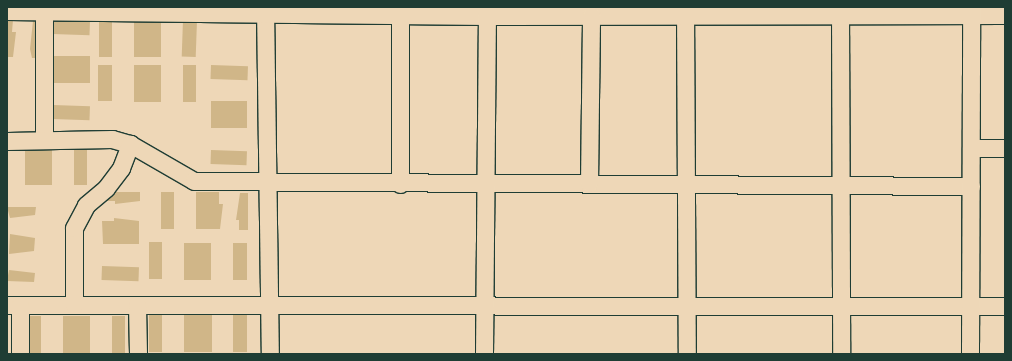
<!DOCTYPE html>
<style>
body{margin:0}
#map{position:relative;width:1012px;height:361px;overflow:hidden;background:#eed7b7;font-family:Pangolin,sans-serif}
div>[style]{position:absolute}
.building>*{inset:0;background:#d0b688;transform-origin:0 0}
.roads{filter:drop-shadow(1px 0 #1f3d34) drop-shadow(-1px 0 #1f3d34) drop-shadow(0 1px #1f3d34) drop-shadow(0 -1px #1f3d34)}
.minor>*{height:17px;margin:-8.5px;padding:0 8.5px;transform-origin:8.5px;border-radius:8.5px;background:#eed7b7}
span{translate:-50% -50%;white-space:nowrap;text-align:center;line-height:1.15;-webkit-text-stroke:3px #eed7b7;paint-order:stroke}
.frame{position:absolute;inset:0;border:8px solid #1f3d34;pointer-events:none}
</style>
<div id="map">
<div class="building">
<i style="clip-path:polygon(7px 20px,13px 20px,12px 32px,16px 32px,13px 57px,7px 57px)"></i>
<i style="left:53px;top:20px;width:37px;height:14px;rotate:2deg"></i>
<i style="left:99px;top:20px;width:13px;height:37px"></i>
<i style="left:161px;top:20px;width:37px;height:27px;rotate:90deg"></i>
<i style="left:197px;top:20px;width:37px;height:14px;rotate:92deg"></i>
<i style="clip-path:polygon(33px 21px,41px 21px,41px 58px,32px 58px,30px 49px)"></i>
<i style="left:53px;top:56px;width:37px;height:27px"></i>
<i style="left:98px;top:65px;width:14px;height:36px"></i>
<i style="left:134px;top:65px;width:27px;height:37px"></i>
<i style="left:183px;top:65px;width:13px;height:37px"></i>
<i style="left:211px;top:65px;width:37px;height:14px;rotate:2deg"></i>
<i style="left:211px;top:101px;width:36px;height:27px"></i>
<i style="left:53px;top:105px;width:37px;height:14px;rotate:2deg"></i>
<i style="left:25px;top:148px;width:27px;height:37px"></i>
<i style="left:74px;top:148px;width:13px;height:37px"></i>
<i style="left:211px;top:150px;width:36px;height:14px;rotate:2deg"></i>
<i style="clip-path:polygon(104px 192px,140px 192px,140px 201px,115px 204px,115px 201px,104px 201px)"></i>
<i style="left:161px;top:192px;width:13px;height:37px"></i>
<i style="clip-path:polygon(196px 192px,219px 192px,219px 204px,223px 204px,220px 229px,196px 229px)"></i>
<i style="clip-path:polygon(240px 193px,248px 193px,248px 230px,239px 230px,239px 220px,236px 220px)"></i>
<i style="clip-path:polygon(7px 207px,36px 207px,35px 215px,10px 218px)"></i>
<i style="clip-path:polygon(114px 218px,139px 221px,139px 244px,103px 244px,102px 221px,114px 221px)"></i>
<i style="clip-path:polygon(10px 234px,35px 238px,34px 251px,9px 254px)"></i>
<i style="left:162px;top:242px;width:37px;height:13px;rotate:90deg"></i>
<i style="left:184px;top:243px;width:27px;height:37px"></i>
<i style="left:233px;top:243px;width:14px;height:37px"></i>
<i style="left:102px;top:266px;width:37px;height:14px;rotate:2deg"></i>
<i style="clip-path:polygon(9px 270px,35px 273px,34px 282px,7px 281px)"></i>
<i style="left:149px;top:315px;width:13px;height:37px"></i>
<i style="left:184px;top:315px;width:28px;height:37px"></i>
<i style="left:233px;top:315px;width:14px;height:37px"></i>
<i style="left:27px;top:316px;width:14px;height:37px"></i>
<i style="left:63px;top:316px;width:27px;height:37px"></i>
<i style="left:112px;top:316px;width:13px;height:37px"></i>
</div>
<div class="roads">
<div class="minor">
<i style="left:265px;top:7px;width:347px;rotate:89.2deg"></i>
<i style="left:685px;top:7px;width:347px;rotate:89.7deg"></i>
<i style="left:840px;top:7px;width:347px;rotate:89.8deg"></i>
<i style="left:7px;top:11px;width:479px;rotate:0.6deg"></i>
<i style="left:486px;top:16px;width:519px;rotate:-0.11deg"></i>
<i style="left:44px;top:13px;width:127px;rotate:90deg"></i>
<i style="left:7px;top:141px;width:105px;rotate:-1.1deg"></i>
<i style="left:112px;top:139px;width:19px;rotate:16deg"></i>
<i style="left:130px;top:144px;width:74px;rotate:30deg"></i>
<i style="left:194px;top:181px;width:777px;rotate:0.37deg"></i>
<i style="left:972px;top:148px;width:33px"></i>
<i style="left:589px;top:183px;width:168px;rotate:-89.3deg"></i>
<i style="left:400px;top:184px;width:170px;rotate:-90deg"></i>
<i style="left:7px;top:305px;width:998px;rotate:0.06deg"></i>
<i style="left:20px;top:305px;width:49px;rotate:90deg"></i>
<i style="left:74px;top:305px;width:77px;rotate:-90deg"></i>
<i style="left:74px;top:228px;width:26px;rotate:-62deg"></i>
<i style="left:86px;top:205px;width:26px;rotate:-40deg"></i>
<i style="left:106px;top:188px;width:25px;rotate:-53deg"></i>
<i style="left:121px;top:168px;width:26px;rotate:-69deg"></i>
<i style="left:137px;top:305px;width:49px;rotate:88.8deg"></i>
<i style="left:484px;top:354px;width:347px;rotate:-89.5deg"></i>
<i style="left:970px;top:354px;width:347px;rotate:-89.8deg"></i>
</div>
</div>
<div class="frame"></div>
</div>
